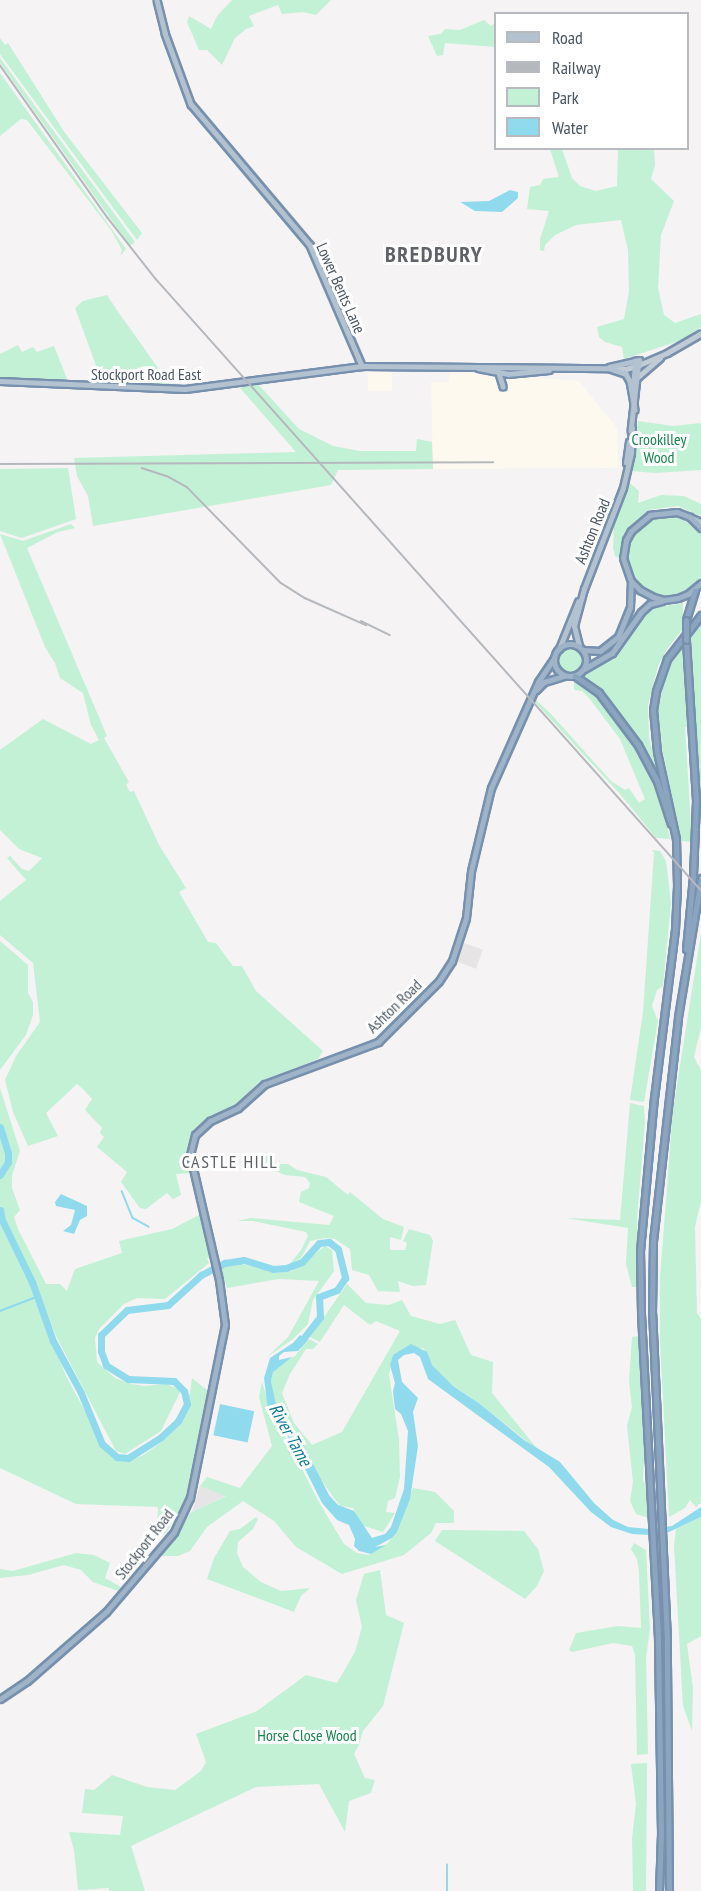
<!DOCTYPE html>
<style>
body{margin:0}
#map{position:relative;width:701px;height:1891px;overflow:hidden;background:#f5f3f3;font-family:"PT Sans Narrow",sans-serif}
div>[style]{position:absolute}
.commercial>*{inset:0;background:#fdf9ef;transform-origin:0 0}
.education>*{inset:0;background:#e6e4e5;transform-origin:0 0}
.green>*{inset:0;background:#c3f1d5}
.round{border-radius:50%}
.water>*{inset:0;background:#90daee;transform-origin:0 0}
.stream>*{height:1.5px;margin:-0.75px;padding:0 0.75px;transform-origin:0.75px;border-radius:0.75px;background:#90daee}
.river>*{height:7px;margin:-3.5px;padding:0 3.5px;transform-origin:3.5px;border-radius:3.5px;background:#90daee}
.roads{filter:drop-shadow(2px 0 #7690ad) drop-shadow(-2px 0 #7690ad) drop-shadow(0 2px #7690ad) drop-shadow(0 -2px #7690ad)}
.secondary>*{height:4.5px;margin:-2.25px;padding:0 2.25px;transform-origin:2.25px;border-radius:2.25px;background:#c1cbd6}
.primary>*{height:4.5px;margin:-2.25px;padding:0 2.25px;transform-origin:2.25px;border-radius:2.25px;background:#b3c2d1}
.trunk>*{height:5px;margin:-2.5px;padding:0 2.5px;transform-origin:2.5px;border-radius:2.5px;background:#9fb4c9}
.trunk>.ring{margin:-2.5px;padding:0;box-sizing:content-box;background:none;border:5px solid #9fb4c9;border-radius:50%}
.motorway>*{height:5px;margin:-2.5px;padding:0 2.5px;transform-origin:2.5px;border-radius:2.5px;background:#8ba5c1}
.rail>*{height:1.5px;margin:-0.75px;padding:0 0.75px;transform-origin:0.75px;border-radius:0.75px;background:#b5b8bd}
.bridges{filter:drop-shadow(2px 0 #7690ad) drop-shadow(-2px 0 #7690ad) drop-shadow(0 2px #7690ad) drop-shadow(0 -2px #7690ad)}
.motorway-bridge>*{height:5px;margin:-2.5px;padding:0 2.5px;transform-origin:2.5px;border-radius:2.5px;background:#8ba5c1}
span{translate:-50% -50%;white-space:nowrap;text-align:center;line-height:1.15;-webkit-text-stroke:6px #fff;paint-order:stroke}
.street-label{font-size:16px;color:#4a5661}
.park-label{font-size:16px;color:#17864f}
.neighbourhood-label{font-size:18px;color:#5f6368;letter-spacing:1.5px}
.water-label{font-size:18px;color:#0c7c9b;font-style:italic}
.district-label{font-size:22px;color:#5f6368;font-weight:700;letter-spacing:1.5px}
.legend{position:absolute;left:494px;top:12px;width:195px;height:138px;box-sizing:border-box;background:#fff;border:2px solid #b7bbc0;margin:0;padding:8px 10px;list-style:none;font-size:18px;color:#4a5661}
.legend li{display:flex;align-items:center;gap:12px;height:30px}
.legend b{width:30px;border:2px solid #b7bbc0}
</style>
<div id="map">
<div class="commercial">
<i style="clip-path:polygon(449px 371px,579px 381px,617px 428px,618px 468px,433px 469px,431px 382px,449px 382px)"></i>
<i style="left:392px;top:372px;width:19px;height:24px;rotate:90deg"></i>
</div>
<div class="education">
<i style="left:464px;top:943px;width:20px;height:20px;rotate:20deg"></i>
<i style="clip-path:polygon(200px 1486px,227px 1495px,192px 1512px)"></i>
</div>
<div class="green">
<i style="clip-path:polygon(232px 0,331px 0,316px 15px,303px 12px,282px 14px,278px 5px,249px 16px,254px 26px,246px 29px,235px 38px,222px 65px,207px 50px,199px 50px,187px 22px,189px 16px,211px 29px,217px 16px)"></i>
<i style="clip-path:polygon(484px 20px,491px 26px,495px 23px,495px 47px,445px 43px,443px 55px,437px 56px,428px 36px,441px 34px,445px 29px,460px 30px)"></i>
<i style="clip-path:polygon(0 38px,5px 45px,8px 43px,65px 133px,142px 233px,137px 240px,0 54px)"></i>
<i style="clip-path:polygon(0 58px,135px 242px,130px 246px,0 63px)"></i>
<i style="clip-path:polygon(0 73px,126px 249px,120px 256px,122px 250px,111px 230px,27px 120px,21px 119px,0 136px)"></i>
<i style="clip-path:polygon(550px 149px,562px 149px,572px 178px,580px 186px,596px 191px,617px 186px,618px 149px,654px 149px,655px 165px,651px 179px,674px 201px,661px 235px,658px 288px,664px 315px,675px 323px,701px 314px,701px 327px,682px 340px,624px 359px,622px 347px,605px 342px,599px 337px,597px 327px,624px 319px,629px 291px,628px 250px,621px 220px,576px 225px,555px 235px,545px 245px,544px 251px,540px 250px,540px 239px,549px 211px,527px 209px,530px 187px,540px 185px,543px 179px,559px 177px)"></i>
<i style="clip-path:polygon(107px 295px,119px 313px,170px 385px,102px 382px,75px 308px,83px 301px)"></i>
<i style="clip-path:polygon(18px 345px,22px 352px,33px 347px,37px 352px,54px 346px,68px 381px,0 378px,0 354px)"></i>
<i style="clip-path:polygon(257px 383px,299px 429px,333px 446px,360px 451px,416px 451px,417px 439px,432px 442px,433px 469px,338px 470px,331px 485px,93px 526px,88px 496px,77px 476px,74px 458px,296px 452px,240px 388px)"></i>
<i style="clip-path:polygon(638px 421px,673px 426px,701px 423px,701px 470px,655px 473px,631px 471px)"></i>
<i style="clip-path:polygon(68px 468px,76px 519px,22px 538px,0 531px,0 469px)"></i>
<i style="clip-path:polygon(630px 483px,639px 491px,638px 503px,661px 495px,684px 496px,701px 504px,701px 516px,678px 506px,648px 510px,626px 531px,620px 559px,615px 556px,613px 548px,614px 522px)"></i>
<i style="clip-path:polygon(668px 515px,681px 518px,701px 532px,701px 580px,691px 590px,666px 597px,653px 594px,641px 587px,632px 575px,628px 562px,628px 548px,633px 535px,643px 524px,655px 517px)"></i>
<i style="clip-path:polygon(71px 524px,75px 528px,58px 532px,27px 548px,107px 736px,104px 738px,129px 782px,126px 785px,130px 792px,134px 791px,159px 845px,186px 888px,179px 892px,208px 942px,216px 943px,233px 966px,242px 966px,256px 991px,323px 1051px,318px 1059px,258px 1083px,233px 1108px,203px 1122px,193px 1135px,188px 1148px,192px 1173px,176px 1174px,181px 1195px,173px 1199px,167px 1193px,146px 1209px,140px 1208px,121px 1182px,127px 1172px,97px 1147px,104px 1137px,100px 1133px,102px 1128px,85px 1110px,92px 1099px,83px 1089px,77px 1084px,46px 1113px,58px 1136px,28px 1146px,13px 1112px,5px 1080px,16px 1056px,40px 1022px,33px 963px,0 935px,0 901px,26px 880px,7px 858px,10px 856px,22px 869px,29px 871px,42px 858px,19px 849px,0 830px,0 750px,43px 719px,91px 744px,99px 740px,91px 725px,83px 693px,60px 678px,55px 663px,45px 647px,0 534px,23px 541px)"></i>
<i style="clip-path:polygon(683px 603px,683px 629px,667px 649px,658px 666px,648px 705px,649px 737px,658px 777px,625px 722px,596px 686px,583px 677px,595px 664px,615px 655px,648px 609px)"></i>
<i style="clip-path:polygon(701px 622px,701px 793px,690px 638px)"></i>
<i style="clip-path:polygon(684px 642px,693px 726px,685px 727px,692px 842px,681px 841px,658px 727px,658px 708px,665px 674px)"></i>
<i class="round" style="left:558px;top:647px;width:26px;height:26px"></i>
<i style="clip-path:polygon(574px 682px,582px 682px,593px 691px,632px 740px,662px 803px,670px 839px,656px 838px,620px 794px,534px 701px,535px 699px,551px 714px,611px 781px,625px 790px,629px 788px,639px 803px,645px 799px,620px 739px,589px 698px,582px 691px,574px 690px)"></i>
<i style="clip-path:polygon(652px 850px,660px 851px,666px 861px,671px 903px,663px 986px,657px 990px,652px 1006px,658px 1021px,644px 1102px,630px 1100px,643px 1012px,654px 853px)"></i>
<i style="clip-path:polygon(701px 933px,701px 1027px,694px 1057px,701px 1070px,701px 1201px,695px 1227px,697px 1313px,701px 1319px,701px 1502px,696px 1507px,690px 1500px,685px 1508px,669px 1517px,660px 1340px,660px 1278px,673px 1110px)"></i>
<i style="clip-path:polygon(0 941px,28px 965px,28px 993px,33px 1002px,33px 1015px,26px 1035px,0 1070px)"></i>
<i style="clip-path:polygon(0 1088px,20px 1151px,12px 1175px,12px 1188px,20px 1210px,14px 1217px,18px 1229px,46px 1284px,60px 1284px,67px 1291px,75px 1269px,122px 1253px,119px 1241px,172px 1229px,201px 1214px,210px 1257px,207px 1258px,209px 1263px,165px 1299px,137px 1298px,124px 1304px,99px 1329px,95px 1338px,97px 1362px,115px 1378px,132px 1384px,144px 1386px,166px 1384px,181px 1390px,161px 1431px,125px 1454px,116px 1451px,56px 1336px,38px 1291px,34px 1293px,66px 1376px,108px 1454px,122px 1461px,142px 1456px,165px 1440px,190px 1393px,192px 1378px,208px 1391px,188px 1499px,165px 1534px,157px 1527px,158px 1507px,76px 1504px,0 1468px)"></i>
<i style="clip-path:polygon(630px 1103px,644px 1106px,645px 1122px,637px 1219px,637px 1287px,632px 1287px,626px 1264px,628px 1228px,566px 1218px,620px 1220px)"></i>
<i style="clip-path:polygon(272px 1156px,276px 1164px,288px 1164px,297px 1170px,326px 1177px,348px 1195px,350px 1192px,383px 1219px,404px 1227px,401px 1240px,390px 1237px,390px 1250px,405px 1250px,407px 1243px,403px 1241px,409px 1229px,430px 1235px,433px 1241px,426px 1285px,413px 1286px,398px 1281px,400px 1292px,378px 1291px,369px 1275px,352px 1270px,350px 1249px,335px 1239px,325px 1238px,310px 1241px,301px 1258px,289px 1265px,301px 1250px,308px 1236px,306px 1232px,253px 1221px,237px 1221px,251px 1218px,329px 1225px,334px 1216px,299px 1202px,301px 1192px,309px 1188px,310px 1183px,305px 1177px,285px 1175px,244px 1157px)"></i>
<i style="clip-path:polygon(325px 1246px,332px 1250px,334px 1271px,313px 1300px,308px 1324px,293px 1339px,267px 1357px,288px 1337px,319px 1281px,279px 1279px,227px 1288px,221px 1267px,237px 1263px,277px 1273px,292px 1271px)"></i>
<i style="clip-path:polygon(347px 1284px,366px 1303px,389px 1305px,402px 1300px,411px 1316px,440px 1324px,455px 1320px,471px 1355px,493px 1362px,492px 1393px,539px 1451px,480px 1404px,446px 1381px,432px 1365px,423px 1348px,393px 1355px,389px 1375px,399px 1440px,400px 1477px,395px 1498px,388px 1501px,386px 1512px,395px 1513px,383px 1532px,361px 1525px,353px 1508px,340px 1506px,321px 1480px,301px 1440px,276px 1404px,271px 1381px,273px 1372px,279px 1364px,295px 1356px,309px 1339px,318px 1344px,313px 1349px,306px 1349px,290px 1374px,282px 1393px,294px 1423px,312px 1445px,342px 1432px,400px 1331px,376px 1321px,370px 1325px,344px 1305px,320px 1342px,310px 1337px)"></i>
<i style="clip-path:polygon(638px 1336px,645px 1442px,643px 1480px,648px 1490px,649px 1518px,636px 1514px,630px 1501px,633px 1482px,627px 1426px,632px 1407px,629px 1382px,632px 1337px)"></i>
<i style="clip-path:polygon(262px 1382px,273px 1419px,283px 1433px,320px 1504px,344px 1544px,357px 1553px,369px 1555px,388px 1543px,397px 1532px,413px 1488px,435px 1492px,454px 1511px,454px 1523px,436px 1523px,431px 1533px,404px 1555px,342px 1574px,296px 1547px,274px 1521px,243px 1501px,207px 1527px,190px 1551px,178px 1556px,160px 1556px,190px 1513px,226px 1496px,200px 1486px,207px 1477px,240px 1488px,272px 1446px,259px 1397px)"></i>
<i style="clip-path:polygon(256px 1517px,258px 1519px,253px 1529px,238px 1542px,237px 1553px,243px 1567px,261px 1582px,281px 1591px,310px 1588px,301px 1596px,294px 1612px,207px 1579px,214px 1558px,230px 1531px,240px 1529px)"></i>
<i style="clip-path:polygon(701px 1517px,701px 1636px,687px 1644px,693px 1688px,692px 1731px,683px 1706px,674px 1546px,676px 1529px)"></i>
<i style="clip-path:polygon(442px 1530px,524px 1531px,538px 1549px,544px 1571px,537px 1586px,525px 1599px,435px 1541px)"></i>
<i style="clip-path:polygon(634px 1543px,646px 1550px,650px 1629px,646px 1657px,648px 1754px,637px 1755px,635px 1655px,632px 1646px,613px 1643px,572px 1652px,569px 1650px,576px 1633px,618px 1626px,641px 1628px,639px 1572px,637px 1559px,631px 1549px)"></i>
<i style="clip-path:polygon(76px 1553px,94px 1555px,110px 1563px,105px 1578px,121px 1587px,118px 1591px,93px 1582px,81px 1570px,64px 1565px,28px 1575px,0 1578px,0 1569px,13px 1571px)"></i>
<i style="clip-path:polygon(380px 1570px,386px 1615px,404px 1623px,383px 1706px,363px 1731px,359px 1745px,354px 1754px,365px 1778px,375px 1780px,371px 1793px,349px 1801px,345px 1832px,319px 1784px,256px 1787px,131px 1846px,145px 1891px,109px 1891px,109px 1888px,78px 1890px,74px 1850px,69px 1832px,120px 1835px,123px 1816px,82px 1813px,85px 1789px,94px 1790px,112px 1775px,147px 1787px,175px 1790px,201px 1771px,206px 1762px,196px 1734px,257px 1711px,306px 1675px,337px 1683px,355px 1652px,362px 1627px,356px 1600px,364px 1574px)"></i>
<i style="clip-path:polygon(647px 1763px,646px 1891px,633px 1891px,632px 1838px,636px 1804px,631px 1764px)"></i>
</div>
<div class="water">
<i style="clip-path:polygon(510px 190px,518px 192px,518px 198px,502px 212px,475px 211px,460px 202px,489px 201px)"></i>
<i style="clip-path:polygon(61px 1194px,87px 1206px,87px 1216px,80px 1220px,74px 1234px,63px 1231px,71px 1225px,75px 1210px,56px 1206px,55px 1202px)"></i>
<i style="clip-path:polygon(300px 1335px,308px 1340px,298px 1351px,284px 1352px,279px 1356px,279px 1360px,292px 1357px,273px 1372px,271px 1381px,276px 1404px,301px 1440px,329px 1495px,338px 1505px,354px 1511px,372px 1538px,385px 1534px,391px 1527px,404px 1489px,408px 1431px,401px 1414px,395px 1409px,393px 1391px,395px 1383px,390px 1365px,393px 1355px,411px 1344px,427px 1352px,432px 1365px,453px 1386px,480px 1404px,524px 1440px,560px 1462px,594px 1503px,613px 1520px,628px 1527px,649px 1529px,672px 1526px,701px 1507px,701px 1517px,669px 1532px,649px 1535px,632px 1534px,611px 1527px,591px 1512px,549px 1467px,428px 1379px,420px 1357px,414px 1353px,404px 1355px,398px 1360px,402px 1382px,418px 1398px,413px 1412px,418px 1446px,410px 1499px,397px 1532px,392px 1538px,375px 1547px,386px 1545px,371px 1554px,359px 1551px,354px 1546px,355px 1539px,349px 1525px,337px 1520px,322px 1503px,304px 1467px,298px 1459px,284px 1428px,269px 1410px,267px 1403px,264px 1378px,270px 1358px,293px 1343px)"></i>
<i style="left:220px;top:1404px;width:35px;height:32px;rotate:12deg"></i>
</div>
<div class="stream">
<i style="left:122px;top:1191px;width:29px;rotate:68deg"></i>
<i style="left:133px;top:1218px;width:18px;rotate:29deg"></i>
<i style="left:0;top:1311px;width:40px;rotate:-21deg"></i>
<i style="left:447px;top:1891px;width:26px;rotate:-90deg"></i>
</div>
<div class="river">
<i style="left:0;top:1127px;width:27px;rotate:73deg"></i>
<i style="left:8px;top:1153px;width:9px;rotate:90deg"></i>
<i style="left:8px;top:1162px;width:15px;rotate:122deg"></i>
<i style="left:0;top:1210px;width:10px;rotate:79deg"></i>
<i style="left:2px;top:1220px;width:69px;rotate:64.2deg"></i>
<i style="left:32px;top:1282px;width:63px;rotate:70.4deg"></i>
<i style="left:53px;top:1341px;width:59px;rotate:61.7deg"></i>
<i style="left:81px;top:1393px;width:55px;rotate:67.6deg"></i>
<i style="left:102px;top:1444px;width:20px;rotate:41deg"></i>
<i style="left:117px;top:1457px;width:11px;rotate:5deg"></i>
<i style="left:128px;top:1458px;width:39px;rotate:-32deg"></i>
<i style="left:161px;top:1437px;width:23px;rotate:-43deg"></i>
<i style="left:178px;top:1421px;width:19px;rotate:-62deg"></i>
<i style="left:187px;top:1404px;width:13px;rotate:-103deg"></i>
<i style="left:184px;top:1391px;width:14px;rotate:-135deg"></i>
<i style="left:174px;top:1381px;width:46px;rotate:-177.5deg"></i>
<i style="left:128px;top:1379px;width:26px;rotate:-148deg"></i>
<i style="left:106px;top:1365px;width:15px;rotate:-110deg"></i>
<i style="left:101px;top:1351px;width:16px;rotate:-90deg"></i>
<i style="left:101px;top:1335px;width:36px;rotate:-44deg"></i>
<i style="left:127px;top:1310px;width:41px;rotate:-7deg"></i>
<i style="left:168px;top:1305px;width:45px;rotate:-42.3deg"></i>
<i style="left:201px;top:1275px;width:27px;rotate:-27deg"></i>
<i style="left:225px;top:1263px;width:19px;rotate:-9deg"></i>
<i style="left:244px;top:1260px;width:30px;rotate:17deg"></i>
<i style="left:273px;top:1269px;width:13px;rotate:-4deg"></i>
<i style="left:286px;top:1268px;width:17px;rotate:-21deg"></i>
<i style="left:302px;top:1262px;width:25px;rotate:-48deg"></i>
<i style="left:319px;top:1243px;width:10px;rotate:-6deg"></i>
<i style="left:329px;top:1242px;width:11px;rotate:38deg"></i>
<i style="left:338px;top:1249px;width:30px;rotate:76deg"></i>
<i style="left:345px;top:1278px;width:14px;rotate:124deg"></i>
<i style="left:337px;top:1290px;width:19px;rotate:159deg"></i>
<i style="left:319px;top:1297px;width:20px;rotate:87deg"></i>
<i style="left:320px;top:1317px;width:34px;rotate:128deg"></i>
</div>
<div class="roads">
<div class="secondary">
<i style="left:614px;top:369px;width:12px"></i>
<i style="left:626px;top:369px;width:14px;rotate:-17deg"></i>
<i style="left:639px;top:365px;width:30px;rotate:-23deg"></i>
<i style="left:667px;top:353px;width:39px;rotate:-30deg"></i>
<i style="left:638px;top:377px;width:29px;rotate:-41deg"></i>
</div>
<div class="primary">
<i style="left:157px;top:0;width:34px;rotate:76deg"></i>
<i style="left:165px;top:33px;width:76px;rotate:69.9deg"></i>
<i style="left:191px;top:104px;width:185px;rotate:49.8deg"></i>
<i style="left:310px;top:245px;width:132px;rotate:66.7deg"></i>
<i style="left:609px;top:367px;width:31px;rotate:-13deg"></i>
<i style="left:639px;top:360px;width:71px;rotate:96.4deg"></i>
<i style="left:478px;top:368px;width:31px;rotate:11deg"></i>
<i style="left:508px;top:374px;width:41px;rotate:-5.6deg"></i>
<i style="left:499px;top:373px;width:14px;rotate:73deg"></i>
<i style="left:0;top:381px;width:185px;rotate:2.5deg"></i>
<i style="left:185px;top:389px;width:178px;rotate:-7.4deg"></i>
<i style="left:362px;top:366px;width:246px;rotate:0.5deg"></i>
<i style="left:608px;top:368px;width:19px;rotate:18deg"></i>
<i style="left:626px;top:374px;width:8px;rotate:60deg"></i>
<i style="left:630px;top:381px;width:29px;rotate:80deg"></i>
<i style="left:633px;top:390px;width:29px;rotate:-86deg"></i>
<i style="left:626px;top:463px;width:21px;rotate:-82deg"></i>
<i style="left:692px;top:518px;width:10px;rotate:24deg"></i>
<i style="left:579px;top:646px;width:21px;rotate:-104deg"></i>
<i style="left:574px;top:626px;width:38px;rotate:-75deg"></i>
<i style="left:584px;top:589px;width:108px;rotate:-68.9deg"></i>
<i style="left:623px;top:488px;width:36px;rotate:-77deg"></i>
<i style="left:631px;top:453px;width:25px;rotate:-88deg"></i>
<i style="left:559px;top:649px;width:51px;rotate:-68deg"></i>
</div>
<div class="trunk">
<i style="left:701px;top:528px;width:16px;rotate:-135deg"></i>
<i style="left:690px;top:517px;width:14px;rotate:-159deg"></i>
<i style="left:677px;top:512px;width:27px;rotate:174deg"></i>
<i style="left:650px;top:515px;width:25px;rotate:140deg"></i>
<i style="left:631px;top:531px;width:10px;rotate:119deg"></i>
<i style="left:626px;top:540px;width:18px;rotate:99deg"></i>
<i style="left:623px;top:558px;width:24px;rotate:71deg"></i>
<i style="left:631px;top:581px;width:13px;rotate:45deg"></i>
<i style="left:640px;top:590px;width:15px;rotate:28deg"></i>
<i style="left:653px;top:597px;width:11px;rotate:15deg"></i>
<i style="left:664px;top:600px;width:14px;rotate:-8deg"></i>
<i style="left:678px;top:598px;width:11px;rotate:-22deg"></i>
<i style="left:688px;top:594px;width:17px;rotate:-40deg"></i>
<i class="ring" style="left:554px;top:644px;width:27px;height:27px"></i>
<i style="left:583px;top:650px;width:17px;rotate:3deg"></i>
<i style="left:600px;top:651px;width:23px;rotate:-38deg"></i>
<i style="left:618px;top:637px;width:31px;rotate:-68deg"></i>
<i style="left:630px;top:608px;width:25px;rotate:-88deg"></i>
<i style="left:584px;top:669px;width:32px;rotate:-30deg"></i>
<i style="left:612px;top:653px;width:50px;rotate:-54.7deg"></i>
<i style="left:641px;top:612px;width:12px;rotate:-42deg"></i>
<i style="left:650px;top:604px;width:12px;rotate:-14deg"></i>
<i style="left:536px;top:690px;width:11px;rotate:-45deg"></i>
<i style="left:544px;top:682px;width:21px;rotate:-17deg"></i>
<i style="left:0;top:1699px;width:32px;rotate:-34deg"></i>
<i style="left:27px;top:1681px;width:105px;rotate:-41.1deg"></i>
<i style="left:106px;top:1612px;width:105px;rotate:-49.6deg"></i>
<i style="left:174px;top:1532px;width:38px;rotate:-65deg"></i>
<i style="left:190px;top:1498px;width:177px;rotate:-78.6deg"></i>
<i style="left:225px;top:1325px;width:45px;rotate:-97.6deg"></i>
<i style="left:219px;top:1280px;width:128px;rotate:-103.1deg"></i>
<i style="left:190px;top:1155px;width:21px;rotate:-76deg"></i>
<i style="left:195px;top:1135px;width:21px;rotate:-43deg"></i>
<i style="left:210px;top:1121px;width:31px;rotate:-25deg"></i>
<i style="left:238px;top:1108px;width:36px;rotate:-42deg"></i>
<i style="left:265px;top:1084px;width:121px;rotate:-20.4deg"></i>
<i style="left:378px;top:1042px;width:86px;rotate:-45deg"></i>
<i style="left:439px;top:981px;width:24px;rotate:-57deg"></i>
<i style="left:452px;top:961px;width:45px;rotate:-72deg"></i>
<i style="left:466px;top:918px;width:47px;rotate:-83.9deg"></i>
<i style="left:471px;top:871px;width:85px;rotate:-76.5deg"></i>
<i style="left:491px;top:788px;width:116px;rotate:-66.1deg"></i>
<i style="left:538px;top:682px;width:29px;rotate:-56deg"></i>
</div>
<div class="motorway">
<i style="left:686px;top:620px;width:31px;rotate:-73deg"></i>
<i style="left:575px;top:676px;width:29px;rotate:35deg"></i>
<i style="left:599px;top:693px;width:65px;rotate:53.1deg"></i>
<i style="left:638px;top:745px;width:41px;rotate:62.2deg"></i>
<i style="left:657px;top:781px;width:45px;rotate:72deg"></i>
<i style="left:686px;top:949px;width:73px;rotate:-84.5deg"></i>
<i style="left:693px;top:876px;width:76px;rotate:-87.7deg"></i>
<i style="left:696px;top:800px;width:160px;rotate:-93.6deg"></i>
<i style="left:659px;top:1891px;width:58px;rotate:-88deg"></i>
<i style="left:661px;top:1833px;width:195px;rotate:-90.9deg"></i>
<i style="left:658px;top:1638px;width:325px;rotate:-93deg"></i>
<i style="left:641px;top:1313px;width:62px;rotate:-90.9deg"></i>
<i style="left:640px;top:1251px;width:154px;rotate:-84.8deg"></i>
<i style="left:654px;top:1098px;width:169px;rotate:-82.9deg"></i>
<i style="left:675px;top:930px;width:44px;rotate:-87.4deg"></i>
<i style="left:677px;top:886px;width:47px;rotate:-91.2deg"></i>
<i style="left:676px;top:839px;width:89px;rotate:-102.3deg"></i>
<i style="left:657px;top:752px;width:42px;rotate:-95.4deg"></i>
<i style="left:653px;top:710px;width:19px;rotate:-81deg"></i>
<i style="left:656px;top:691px;width:34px;rotate:-71deg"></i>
<i style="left:667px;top:659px;width:56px;rotate:-52.3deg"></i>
<i style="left:669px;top:1891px;width:251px;rotate:-90.5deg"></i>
<i style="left:667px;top:1640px;width:327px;rotate:-92.6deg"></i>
<i style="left:652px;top:1313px;width:72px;rotate:-89.2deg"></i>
<i style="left:653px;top:1241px;width:225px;rotate:-83.6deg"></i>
<i style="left:678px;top:1017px;width:141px;rotate:-80.6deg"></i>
</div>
</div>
<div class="rail">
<i style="left:0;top:65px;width:187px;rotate:54.8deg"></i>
<i style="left:108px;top:218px;width:78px;rotate:51.8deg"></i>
<i style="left:156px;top:279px;width:819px;rotate:48.27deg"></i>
<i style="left:0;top:464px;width:493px;rotate:-0.2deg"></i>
<i style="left:142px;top:468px;width:26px;rotate:18deg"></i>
<i style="left:167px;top:476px;width:23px;rotate:29deg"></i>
<i style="left:187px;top:487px;width:134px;rotate:45.6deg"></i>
<i style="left:281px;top:583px;width:28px;rotate:32deg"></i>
<i style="left:305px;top:598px;width:67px;rotate:23.9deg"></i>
<i style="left:361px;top:621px;width:32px;rotate:26deg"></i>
</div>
<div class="bridges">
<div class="motorway-bridge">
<i style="left:686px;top:620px;width:20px;rotate:90deg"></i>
</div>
</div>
<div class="street-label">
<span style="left:341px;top:288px;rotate:66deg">Lower Bents Lane</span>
<span style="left:146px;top:374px">Stockport Road East</span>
<span style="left:592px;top:531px;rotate:-68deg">Ashton Road</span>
<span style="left:394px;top:1006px;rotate:-44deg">Ashton Road</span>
<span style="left:144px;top:1544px;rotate:-52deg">Stockport Road</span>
</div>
<div class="park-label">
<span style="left:659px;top:448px">Crookilley<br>Wood</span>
<span style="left:307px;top:1735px">Horse Close Wood</span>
</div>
<div class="neighbourhood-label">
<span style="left:230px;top:1162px">CASTLE HILL</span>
</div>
<div class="water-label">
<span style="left:290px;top:1435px;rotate:61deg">River Tame</span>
</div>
<div class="district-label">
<span style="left:434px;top:255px">BREDBURY</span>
</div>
<ul class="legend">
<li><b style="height:8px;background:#b3c2d1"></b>Road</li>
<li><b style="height:8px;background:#b5b8bd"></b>Railway</li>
<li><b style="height:16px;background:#c3f1d5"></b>Park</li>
<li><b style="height:16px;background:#90daee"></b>Water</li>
</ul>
</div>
